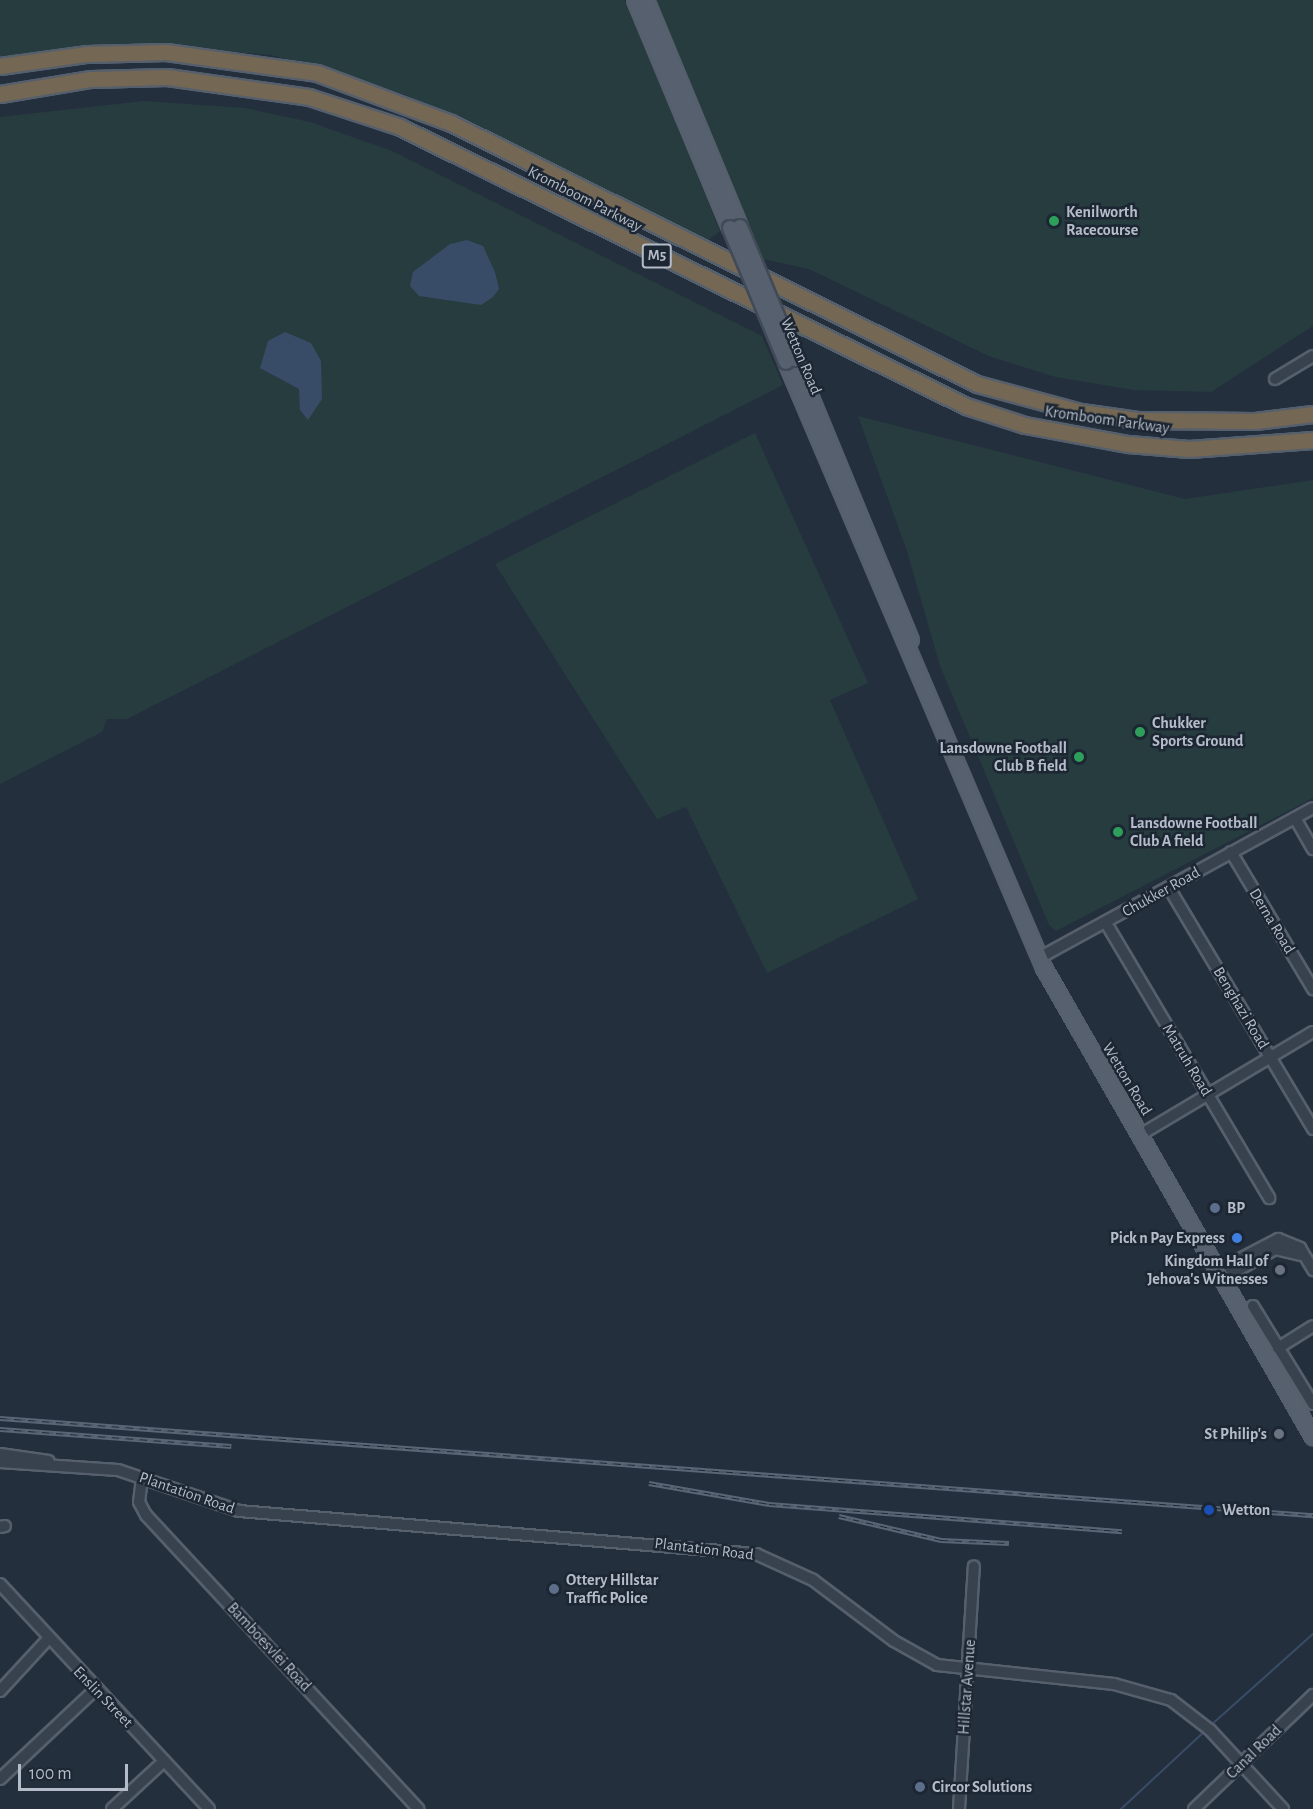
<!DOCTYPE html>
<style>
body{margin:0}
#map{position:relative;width:1313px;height:1809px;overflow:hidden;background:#242f3e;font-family:"Alegreya Sans",sans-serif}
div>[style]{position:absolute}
.green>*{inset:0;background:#263c3f}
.water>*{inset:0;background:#394c67}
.stream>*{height:2px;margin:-1px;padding:0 1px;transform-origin:1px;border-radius:1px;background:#394c67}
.roads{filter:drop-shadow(2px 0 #565f6c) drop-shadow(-2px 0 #565f6c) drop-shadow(0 2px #565f6c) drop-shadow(0 -2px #565f6c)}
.minor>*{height:10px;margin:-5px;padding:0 5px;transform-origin:5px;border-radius:5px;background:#38414e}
.major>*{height:14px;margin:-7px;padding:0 7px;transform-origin:7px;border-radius:7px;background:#56606e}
.highway>*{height:15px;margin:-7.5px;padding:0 7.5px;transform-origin:7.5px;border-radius:7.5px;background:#746855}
.rail>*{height:4.5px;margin-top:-2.25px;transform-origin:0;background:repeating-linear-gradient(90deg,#1d2633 0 7px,#5a6575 0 14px);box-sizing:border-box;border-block:2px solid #5a6575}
.bridges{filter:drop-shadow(2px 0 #414a57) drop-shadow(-2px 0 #414a57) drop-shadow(0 2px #414a57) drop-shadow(0 -2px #414a57)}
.major-bridge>*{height:14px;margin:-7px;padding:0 7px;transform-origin:7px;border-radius:7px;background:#56606e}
.dots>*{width:16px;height:16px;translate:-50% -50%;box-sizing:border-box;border:3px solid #1d2633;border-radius:50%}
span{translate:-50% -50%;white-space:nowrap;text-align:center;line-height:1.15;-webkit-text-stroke:5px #1d2633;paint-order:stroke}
.shield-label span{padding:2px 4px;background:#1d2633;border:2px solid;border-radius:4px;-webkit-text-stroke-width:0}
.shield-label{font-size:15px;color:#b4bcc9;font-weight:700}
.street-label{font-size:16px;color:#b4bcc9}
.poi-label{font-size:16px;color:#b4bcc9;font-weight:700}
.left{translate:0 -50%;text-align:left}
.right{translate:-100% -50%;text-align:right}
.scale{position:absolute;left:18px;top:1764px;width:110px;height:27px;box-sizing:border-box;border:3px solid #b4bcc9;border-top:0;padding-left:8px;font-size:18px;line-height:21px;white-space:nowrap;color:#b4bcc9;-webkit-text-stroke:4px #1d2633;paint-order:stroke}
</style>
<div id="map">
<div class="green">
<i style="clip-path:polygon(0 0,625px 0,720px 231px,706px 242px,404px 94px,271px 55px,133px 44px,0 59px)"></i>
<i style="clip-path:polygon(656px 0,1313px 0,1313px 326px,1211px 392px,1134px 390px,1056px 377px,991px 357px,809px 269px,759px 258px)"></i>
<i style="clip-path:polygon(144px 101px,245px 108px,310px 122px,392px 151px,762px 336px,783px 385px,127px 719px,107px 719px,102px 732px,0 784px,0 117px)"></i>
<i style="clip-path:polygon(858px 416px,1185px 499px,1313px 480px,1313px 798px,1056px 931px,1049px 925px,940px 666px,907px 551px)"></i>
<i style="clip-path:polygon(755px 433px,868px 683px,830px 700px,918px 899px,767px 973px,686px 807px,657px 819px,495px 564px)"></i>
</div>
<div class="water">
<i style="clip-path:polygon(467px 240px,483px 246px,495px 272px,499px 289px,493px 297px,481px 305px,419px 296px,410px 286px,413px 272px,450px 244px)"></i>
<i style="clip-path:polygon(285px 332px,311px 343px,321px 361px,322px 399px,308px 420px,300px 410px,299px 389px,260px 368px,268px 341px)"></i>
</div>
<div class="stream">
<i style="left:1210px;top:1726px;width:138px;rotate:-41.8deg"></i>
<i style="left:1121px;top:1809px;width:116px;rotate:-42.9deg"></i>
</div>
<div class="roads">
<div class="minor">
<i style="left:1275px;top:379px;width:44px;rotate:-31.2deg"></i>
<i style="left:1295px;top:818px;width:36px;rotate:60deg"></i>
<i style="left:1231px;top:852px;width:160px;rotate:59.1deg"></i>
<i style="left:1169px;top:888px;width:281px;rotate:59.1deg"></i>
<i style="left:1106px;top:923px;width:320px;rotate:59.3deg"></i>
<i style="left:1039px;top:958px;width:312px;rotate:-28.7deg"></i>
<i style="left:1140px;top:1135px;width:201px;rotate:-30.8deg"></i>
<i style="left:1219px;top:1270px;width:67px;rotate:-27.7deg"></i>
<i style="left:1278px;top:1239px;width:24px;rotate:22deg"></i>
<i style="left:1300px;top:1248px;width:26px;rotate:59deg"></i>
<i style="left:1224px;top:1278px;width:59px;rotate:-29.6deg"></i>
<i style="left:1275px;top:1249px;width:26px;rotate:13deg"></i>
<i style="left:1253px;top:1306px;width:115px;rotate:58.5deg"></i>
<i style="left:1278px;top:1348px;width:41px;rotate:-32.2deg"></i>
<i style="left:0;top:1454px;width:49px;rotate:8.1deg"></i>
<i style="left:0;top:1462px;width:118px;rotate:3.9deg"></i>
<i style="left:118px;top:1470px;width:128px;rotate:18.7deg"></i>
<i style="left:239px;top:1511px;width:519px;rotate:4.75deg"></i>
<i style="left:756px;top:1554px;width:63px;rotate:24.5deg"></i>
<i style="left:813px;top:1580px;width:101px;rotate:37deg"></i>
<i style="left:894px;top:1641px;width:49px;rotate:29.2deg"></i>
<i style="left:937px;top:1665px;width:178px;rotate:6.1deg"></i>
<i style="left:1114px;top:1684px;width:59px;rotate:15.7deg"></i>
<i style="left:1171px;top:1700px;width:49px;rotate:37.6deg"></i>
<i style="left:1210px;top:1730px;width:108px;rotate:47.3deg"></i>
<i style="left:142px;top:1478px;width:24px;rotate:97deg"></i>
<i style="left:139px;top:1502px;width:15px;rotate:62deg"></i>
<i style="left:146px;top:1515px;width:401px;rotate:47.2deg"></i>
<i style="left:0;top:1527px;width:5px;rotate:-11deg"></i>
<i style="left:0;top:1584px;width:307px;rotate:47.1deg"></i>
<i style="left:0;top:1691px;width:71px;rotate:-47.3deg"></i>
<i style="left:0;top:1779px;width:132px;rotate:-43.2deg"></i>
<i style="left:112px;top:1809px;width:71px;rotate:-42.7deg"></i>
<i style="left:959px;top:1809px;width:243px;rotate:-86.5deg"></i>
<i style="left:1194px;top:1809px;width:165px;rotate:-43.8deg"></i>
</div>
<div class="major">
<i style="left:635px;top:0;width:247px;rotate:67.4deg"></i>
<i style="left:646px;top:0;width:246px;rotate:67.5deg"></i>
<i style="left:795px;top:359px;width:304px;rotate:67.6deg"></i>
<i style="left:786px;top:362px;width:659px;rotate:66.94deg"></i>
<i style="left:1044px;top:968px;width:541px;rotate:60.16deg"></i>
</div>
<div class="highway">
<i style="left:0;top:66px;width:88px;rotate:-7.9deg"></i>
<i style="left:87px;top:54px;width:79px;rotate:-1.5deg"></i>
<i style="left:166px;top:52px;width:152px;rotate:7.9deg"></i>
<i style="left:317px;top:73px;width:143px;rotate:20.5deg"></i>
<i style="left:451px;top:123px;width:587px;rotate:26.39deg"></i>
<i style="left:977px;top:384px;width:108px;rotate:15.1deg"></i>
<i style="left:1081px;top:412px;width:57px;rotate:8.1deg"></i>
<i style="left:1137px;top:420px;width:118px;rotate:0.5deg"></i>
<i style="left:1255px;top:421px;width:58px;rotate:-6.9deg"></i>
<i style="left:0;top:94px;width:92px;rotate:-9.4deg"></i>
<i style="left:91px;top:79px;width:76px;rotate:-1.5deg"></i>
<i style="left:167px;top:77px;width:143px;rotate:8deg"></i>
<i style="left:309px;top:97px;width:96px;rotate:18.2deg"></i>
<i style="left:400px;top:127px;width:631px;rotate:26.24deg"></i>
<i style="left:966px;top:406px;width:62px;rotate:17.9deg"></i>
<i style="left:1025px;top:425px;width:105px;rotate:10.5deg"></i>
<i style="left:1128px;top:444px;width:61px;rotate:4.7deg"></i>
<i style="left:1189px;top:449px;width:124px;rotate:-4.2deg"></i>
</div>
</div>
<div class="rail">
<i style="left:0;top:1418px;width:1317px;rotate:4.23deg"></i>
<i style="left:0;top:1429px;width:232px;rotate:4.2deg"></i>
<i style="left:649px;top:1483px;width:122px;rotate:9.9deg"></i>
<i style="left:769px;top:1504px;width:354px;rotate:4.4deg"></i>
<i style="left:839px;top:1516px;width:105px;rotate:13.2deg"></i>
<i style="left:941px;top:1540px;width:68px;rotate:2.5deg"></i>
</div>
<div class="bridges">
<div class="major-bridge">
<i style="left:740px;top:227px;width:143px;rotate:67.4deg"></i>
<i style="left:730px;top:228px;width:145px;rotate:67.3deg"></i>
</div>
</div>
<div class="dots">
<i style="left:1054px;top:221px;background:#2e9e5b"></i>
<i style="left:1140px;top:732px;background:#2e9e5b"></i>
<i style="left:1079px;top:757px;background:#2e9e5b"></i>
<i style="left:1118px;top:832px;background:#2e9e5b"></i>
<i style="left:1215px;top:1208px;background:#5c6f8a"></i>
<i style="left:1237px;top:1238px;background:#3f7fe0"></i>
<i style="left:1280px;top:1270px;background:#6b7280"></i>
<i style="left:1279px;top:1434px;background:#6b7280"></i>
<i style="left:1209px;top:1510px;background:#1a4fb4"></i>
<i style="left:554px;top:1589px;background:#5c6f8a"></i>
<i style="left:920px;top:1787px;background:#5c6f8a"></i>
</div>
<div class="shield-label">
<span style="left:657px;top:256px">M5</span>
</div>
<div class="street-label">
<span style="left:585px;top:199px;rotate:27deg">Kromboom Parkway</span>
<span style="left:801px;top:356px;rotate:67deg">Wetton Road</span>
<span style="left:1107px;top:420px;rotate:8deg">Kromboom Parkway</span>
<span style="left:1161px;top:892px;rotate:-29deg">Chukker Road</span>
<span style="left:1272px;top:921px;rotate:59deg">Derna Road</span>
<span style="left:1241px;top:1008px;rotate:59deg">Benghazi Road</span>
<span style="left:1187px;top:1060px;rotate:59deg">Matruh Road</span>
<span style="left:1127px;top:1079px;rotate:59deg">Wetton Road</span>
<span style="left:187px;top:1493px;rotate:19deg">Plantation Road</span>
<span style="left:704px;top:1549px;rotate:7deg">Plantation Road</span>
<span style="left:269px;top:1647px;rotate:47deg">Bamboesvlei Road</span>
<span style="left:967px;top:1687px;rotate:-86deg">Hillstar Avenue</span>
<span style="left:103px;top:1697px;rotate:46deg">Enslin Street</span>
<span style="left:1254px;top:1752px;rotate:-44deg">Canal Road</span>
</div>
<div class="poi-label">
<span class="left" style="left:1066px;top:221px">Kenilworth<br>Racecourse</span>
<span class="left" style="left:1152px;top:732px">Chukker<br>Sports Ground</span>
<span class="right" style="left:1067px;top:757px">Lansdowne Football<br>Club B field</span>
<span class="left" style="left:1130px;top:832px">Lansdowne Football<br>Club A field</span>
<span class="left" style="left:1227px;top:1208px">BP</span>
<span class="right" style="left:1225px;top:1238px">Pick n Pay Express</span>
<span class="right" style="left:1268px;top:1270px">Kingdom Hall of<br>Jehova's Witnesses</span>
<span class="right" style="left:1267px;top:1434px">St Philip's</span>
<span class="left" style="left:1222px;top:1510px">Wetton</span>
<span class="left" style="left:566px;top:1589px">Ottery Hillstar<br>Traffic Police</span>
<span class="left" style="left:932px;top:1787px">Circor Solutions</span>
</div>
<div class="scale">100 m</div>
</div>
